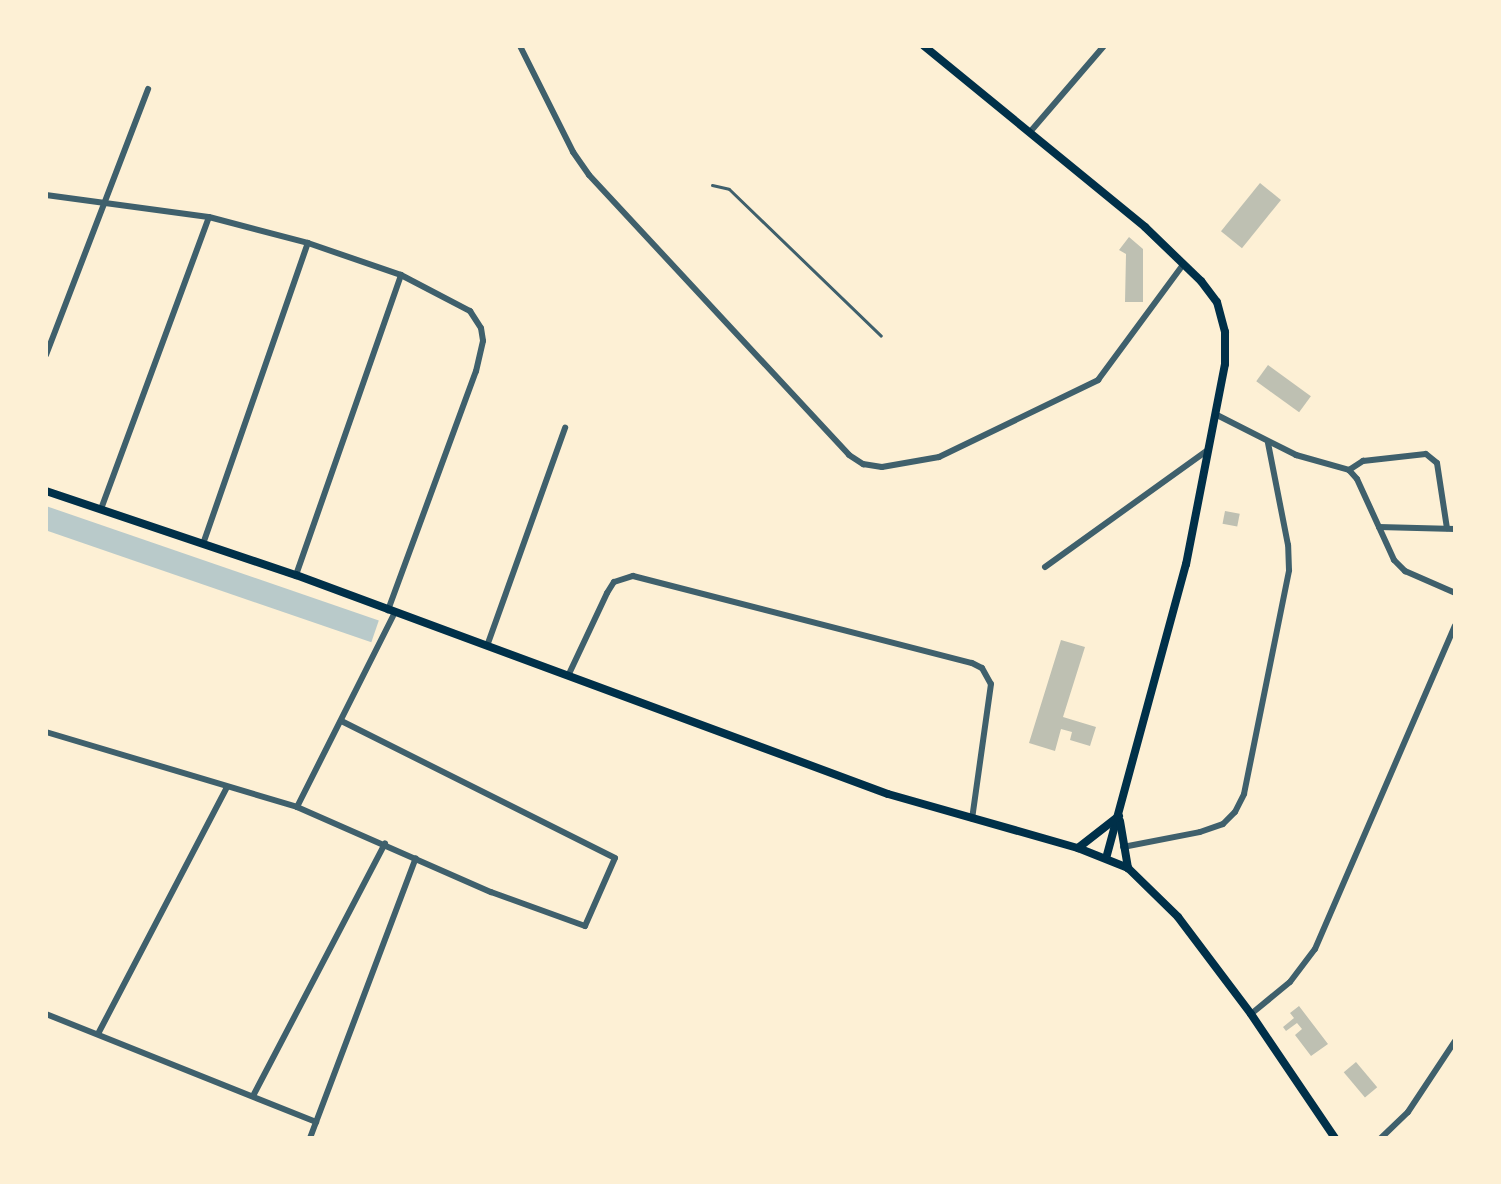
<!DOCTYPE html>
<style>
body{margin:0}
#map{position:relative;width:1501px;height:1184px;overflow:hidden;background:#fdf0d5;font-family:Montserrat,sans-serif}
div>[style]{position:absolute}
.green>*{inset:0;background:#b9caca;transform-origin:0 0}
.building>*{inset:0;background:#bec0b2;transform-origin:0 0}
.service>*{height:3px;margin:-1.5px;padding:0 1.5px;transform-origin:1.5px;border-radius:1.5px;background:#3f606c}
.minor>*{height:6px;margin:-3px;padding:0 3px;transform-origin:3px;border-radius:3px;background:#3f606c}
.secondary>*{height:8px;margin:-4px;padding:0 4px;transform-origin:4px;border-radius:4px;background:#003049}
span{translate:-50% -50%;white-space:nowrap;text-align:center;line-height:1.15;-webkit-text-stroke:8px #fdf0d5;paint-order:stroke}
.frame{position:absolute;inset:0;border:48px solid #fdf0d5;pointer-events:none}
</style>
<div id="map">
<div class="green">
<i style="left:46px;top:506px;width:352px;height:23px;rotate:19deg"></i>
</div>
<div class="building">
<i style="left:1260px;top:183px;width:27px;height:62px;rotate:39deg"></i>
<i style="clip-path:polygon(1129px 237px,1143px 249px,1143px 302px,1125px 302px,1126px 254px,1119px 250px)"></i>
<i style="left:1268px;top:365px;width:53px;height:20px;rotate:36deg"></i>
<i style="left:1225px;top:511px;width:15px;height:13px;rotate:11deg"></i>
<i style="clip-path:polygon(1061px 640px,1085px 647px,1063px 717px,1096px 727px,1090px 746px,1070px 740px,1072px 732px,1061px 729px,1055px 751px,1029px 743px)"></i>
<i style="clip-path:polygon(1299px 1006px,1328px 1044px,1311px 1056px,1295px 1035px,1302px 1029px,1297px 1023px,1286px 1031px,1283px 1027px,1294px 1018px,1290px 1013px)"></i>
<i style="left:1356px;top:1062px;width:33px;height:16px;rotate:50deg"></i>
</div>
<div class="service">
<i style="left:712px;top:185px;width:17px;rotate:13deg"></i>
<i style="left:729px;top:189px;width:211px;rotate:44deg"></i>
</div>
<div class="minor">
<i style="left:520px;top:46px;width:119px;rotate:63.4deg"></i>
<i style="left:573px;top:152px;width:28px;rotate:55deg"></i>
<i style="left:589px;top:175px;width:382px;rotate:47.1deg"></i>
<i style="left:849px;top:455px;width:17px;rotate:33deg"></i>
<i style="left:863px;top:464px;width:19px;rotate:9deg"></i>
<i style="left:882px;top:467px;width:58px;rotate:-10deg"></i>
<i style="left:939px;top:457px;width:177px;rotate:-25.8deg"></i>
<i style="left:1098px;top:380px;width:142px;rotate:-53.6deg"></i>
<i style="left:1030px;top:132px;width:113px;rotate:-49.3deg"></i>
<i style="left:46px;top:195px;width:164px;rotate:7.7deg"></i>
<i style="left:209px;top:217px;width:102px;rotate:14.7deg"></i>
<i style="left:308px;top:243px;width:98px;rotate:19deg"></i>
<i style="left:401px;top:275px;width:78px;rotate:27.6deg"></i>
<i style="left:470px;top:311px;width:20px;rotate:57deg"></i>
<i style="left:481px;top:328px;width:13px;rotate:81deg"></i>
<i style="left:483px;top:341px;width:31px;rotate:103deg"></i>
<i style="left:476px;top:371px;width:255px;rotate:110.2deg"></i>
<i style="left:46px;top:355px;width:285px;rotate:-69deg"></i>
<i style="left:1215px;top:414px;width:91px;rotate:26.8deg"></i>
<i style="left:1296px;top:455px;width:55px;rotate:15.8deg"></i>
<i style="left:1349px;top:470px;width:12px;rotate:48deg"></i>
<i style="left:1357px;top:479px;width:89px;rotate:65.4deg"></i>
<i style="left:1394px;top:560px;width:16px;rotate:45deg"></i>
<i style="left:1405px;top:571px;width:55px;rotate:23.7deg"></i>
<i style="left:1349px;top:470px;width:17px;rotate:-33deg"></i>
<i style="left:1363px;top:461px;width:63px;rotate:-6.3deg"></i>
<i style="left:1426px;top:454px;width:14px;rotate:39deg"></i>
<i style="left:1437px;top:463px;width:66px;rotate:81.3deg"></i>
<i style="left:101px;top:509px;width:311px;rotate:-69.7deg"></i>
<i style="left:1379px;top:527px;width:76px;rotate:1.5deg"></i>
<i style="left:203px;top:544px;width:319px;rotate:-70.8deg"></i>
<i style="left:1045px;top:567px;width:201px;rotate:-35.7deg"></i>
<i style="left:296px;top:575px;width:318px;rotate:-70.7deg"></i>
<i style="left:487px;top:646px;width:232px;rotate:-70.3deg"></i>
<i style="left:568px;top:676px;width:92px;rotate:-64.8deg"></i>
<i style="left:607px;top:593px;width:13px;rotate:-58deg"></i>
<i style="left:614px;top:582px;width:20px;rotate:-18deg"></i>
<i style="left:633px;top:576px;width:350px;rotate:14.4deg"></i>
<i style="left:972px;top:663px;width:11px;rotate:27deg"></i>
<i style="left:982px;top:668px;width:18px;rotate:61deg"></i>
<i style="left:991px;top:684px;width:136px;rotate:98deg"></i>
<i style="left:46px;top:732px;width:262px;rotate:16.6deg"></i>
<i style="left:297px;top:807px;width:212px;rotate:23.7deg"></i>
<i style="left:491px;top:892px;width:100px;rotate:19.9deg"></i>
<i style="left:585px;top:926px;width:74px;rotate:-66.2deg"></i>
<i style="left:615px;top:858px;width:306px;rotate:-153.4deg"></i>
<i style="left:297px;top:807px;width:218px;rotate:-63.3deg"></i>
<i style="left:1123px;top:847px;width:78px;rotate:-11deg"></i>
<i style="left:1200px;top:832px;width:24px;rotate:-19deg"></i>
<i style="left:1223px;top:824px;width:17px;rotate:-45deg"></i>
<i style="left:1235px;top:812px;width:20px;rotate:-63deg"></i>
<i style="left:1244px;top:794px;width:228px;rotate:-78.6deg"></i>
<i style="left:1289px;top:570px;width:25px;rotate:-92deg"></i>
<i style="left:1288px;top:545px;width:104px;rotate:-101.1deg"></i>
<i style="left:46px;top:1014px;width:291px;rotate:21.8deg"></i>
<i style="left:1251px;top:1014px;width:50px;rotate:-39.4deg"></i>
<i style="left:1290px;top:982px;width:41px;rotate:-52.9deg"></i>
<i style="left:1315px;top:949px;width:352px;rotate:-66.6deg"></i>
<i style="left:99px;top:1032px;width:276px;rotate:-62.4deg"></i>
<i style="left:253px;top:1096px;width:285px;rotate:-62.4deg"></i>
<i style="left:310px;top:1138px;width:299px;rotate:-69.3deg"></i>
<i style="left:1381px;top:1138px;width:37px;rotate:-44deg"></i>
<i style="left:1408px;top:1112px;width:85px;rotate:-56.5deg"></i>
</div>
<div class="secondary">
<i style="left:924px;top:46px;width:286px;rotate:39.3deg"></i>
<i style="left:1145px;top:227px;width:78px;rotate:44deg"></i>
<i style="left:1201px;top:281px;width:26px;rotate:53deg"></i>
<i style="left:1217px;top:302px;width:31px;rotate:75deg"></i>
<i style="left:1225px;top:332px;width:32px;rotate:90deg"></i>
<i style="left:1225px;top:364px;width:204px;rotate:101deg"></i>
<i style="left:1186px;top:564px;width:305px;rotate:105.2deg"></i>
<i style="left:46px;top:491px;width:264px;rotate:18.6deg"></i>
<i style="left:296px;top:575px;width:631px;rotate:20.3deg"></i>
<i style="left:888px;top:794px;width:198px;rotate:15.9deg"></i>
<i style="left:1078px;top:848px;width:54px;rotate:21.8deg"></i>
<i style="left:1128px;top:868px;width:70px;rotate:44.4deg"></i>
<i style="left:1178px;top:917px;width:121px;rotate:53deg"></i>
<i style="left:1251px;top:1014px;width:150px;rotate:55.9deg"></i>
<i style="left:1120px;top:821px;width:48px;rotate:80.3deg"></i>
<i style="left:1078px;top:848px;width:52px;rotate:-38deg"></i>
</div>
<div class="frame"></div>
</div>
